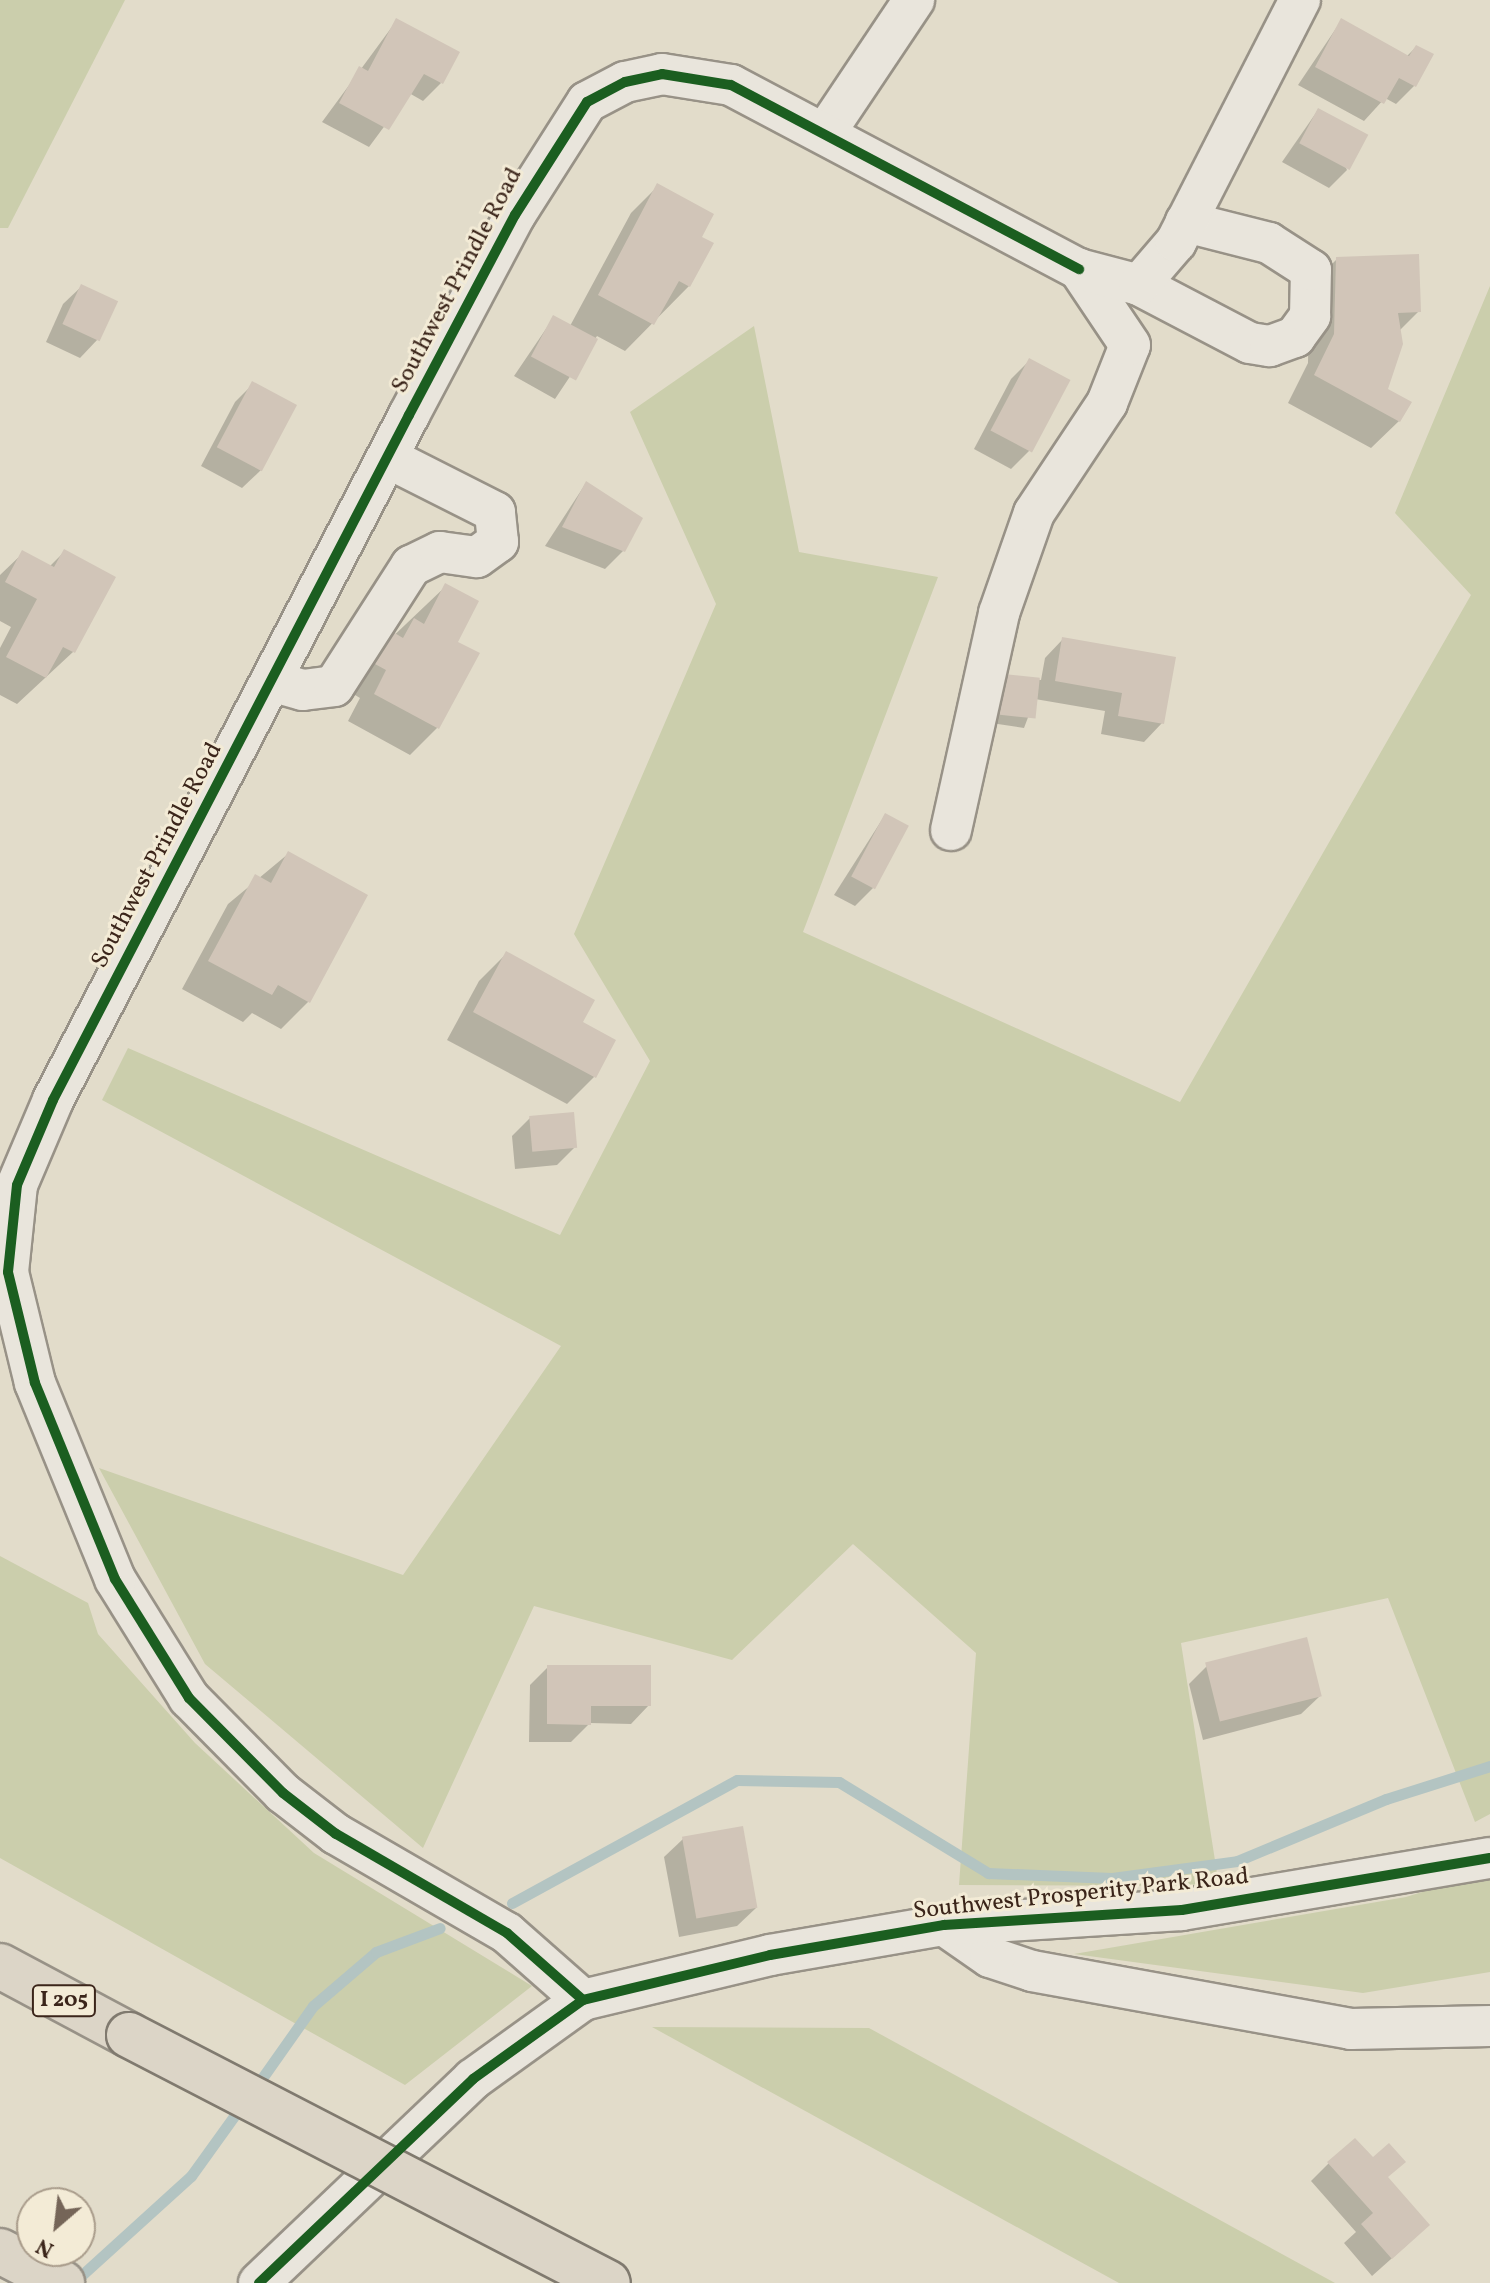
<!DOCTYPE html>
<style>
body{margin:0}
#map{position:relative;width:1490px;height:2283px;overflow:hidden;background:#e2dcca;font-family:Vollkorn,serif}
div>[style]{position:absolute}
.green>*{inset:0;background:#cbceac}
.shadow>*{inset:0;background:#0003}
.stream>*{height:11px;margin:-5.5px;padding:0 5.5px;transform-origin:5.5px;border-radius:5.5px;background:#b3c4c2}
.building>*{inset:0;background:#d1c5b8;transform-origin:0 0}
.roads{filter:drop-shadow(2px 0 #989287) drop-shadow(-2px 0 #989287) drop-shadow(0 2px #989287) drop-shadow(0 -2px #989287)}
.minor>*{height:40px;margin:-20px;padding:0 20px;transform-origin:20px;border-radius:20px;background:#e9e5dc}
.highway>*{height:44px;margin:-22px;padding:0 22px;transform-origin:22px;border-radius:22px;background:#dcd5c7}
.bridges{filter:drop-shadow(2px 0 #807a6f) drop-shadow(-2px 0 #807a6f) drop-shadow(0 2px #807a6f) drop-shadow(0 -2px #807a6f)}
.highway-bridge>*{height:44px;margin:-22px;padding:0 22px;transform-origin:22px;border-radius:22px;background:#dcd5c7}
.cycleway>*{height:10px;margin:-5px;padding:0 5px;transform-origin:5px;border-radius:5px;background:#1b5e20}
span{translate:-50% -50%;white-space:nowrap;text-align:center;line-height:1.15;-webkit-text-stroke:6px #f3ebd6;paint-order:stroke}
.shield-label span{padding:2px 6px;background:#f3ebd6;border:2px solid;border-radius:6px;-webkit-text-stroke-width:0}
.shield-label{font-size:22px;color:#3b251a;font-weight:700}
.street-label{font-size:24px;color:#3b251a}
.north{position:absolute;left:16px;top:2187px;width:80px;height:80px;box-sizing:border-box;background:#f3ebd6;border:2px solid #a99c8b;border-radius:50%;rotate:208deg;font-size:22px;font-weight:700;line-height:32px;text-align:center;color:#3b251a}
.north::after{content:'';display:block;margin:auto;width:28px;height:36px;background:#756558;clip-path:polygon(50% 0,100% 100%,50% 72%,0 100%)}
</style>
<div id="map">
<div class="green">
<i style="clip-path:polygon(0 0,125px 0,8px 228px,0 228px)"></i>
<i style="clip-path:polygon(1490px 286px,1490px 1814px,1475px 1822px,1388px 1598px,1181px 1643px,1219px 1886px,959px 1885px,976px 1653px,853px 1544px,732px 1660px,534px 1606px,423px 1848px,205px 1664px,99px 1468px,403px 1575px,561px 1346px,102px 1100px,128px 1048px,560px 1235px,650px 1061px,574px 934px,716px 604px,630px 412px,754px 326px,799px 552px,938px 577px,803px 932px,1180px 1102px,1471px 595px,1395px 513px)"></i>
<i style="clip-path:polygon(0 1556px,88px 1603px,98px 1634px,195px 1743px,314px 1853px,532px 1986px,405px 2085px,0 1858px)"></i>
<i style="clip-path:polygon(1490px 1871px,1490px 1972px,1363px 1993px,1074px 1954px,1406px 1897px)"></i>
<i style="clip-path:polygon(652px 2027px,869px 2028px,1335px 2283px,1119px 2283px)"></i>
</div>
<div class="shadow">
<i style="clip-path:polygon(397px 20px,441px 83px,423px 101px,409px 93px,369px 147px,322px 122px)"></i>
<i style="clip-path:polygon(1341px 21px,1407px 56px,1416px 47px,1414px 86px,1396px 104px,1385px 98px,1364px 121px,1298px 85px)"></i>
<i style="clip-path:polygon(1318px 110px,1347px 170px,1329px 188px,1282px 162px)"></i>
<i style="clip-path:polygon(658px 186px,699px 237px,689px 286px,625px 351px,597px 336px,555px 399px,514px 376px,554px 317px,570px 326px,631px 213px)"></i>
<i style="clip-path:polygon(1337px 259px,1419px 311px,1399px 331px,1386px 390px,1399px 421px,1371px 448px,1288px 403px,1308px 363px,1309px 287px)"></i>
<i style="clip-path:polygon(82px 286px,98px 339px,80px 358px,46px 342px,63px 304px)"></i>
<i style="clip-path:polygon(1029px 361px,1030px 450px,1011px 469px,974px 449px,1011px 379px)"></i>
<i style="clip-path:polygon(253px 384px,261px 470px,242px 488px,201px 466px,235px 402px)"></i>
<i style="clip-path:polygon(586px 483px,624px 550px,605px 569px,545px 546px)"></i>
<i style="clip-path:polygon(64px 552px,73px 652px,17px 704px,0 695px,0 648px,11px 627px,0 621px,0 575px,23px 553px,49px 567px)"></i>
<i style="clip-path:polygon(446px 586px,455px 642px,437px 728px,410px 755px,348px 721px,360px 698px,350px 692px,366px 662px)"></i>
<i style="clip-path:polygon(1063px 639px,1162px 723px,1144px 742px,1101px 734px,1105px 711px,1035px 699px,1024px 728px,991px 723px,1005px 676px,1041px 680px,1045px 658px)"></i>
<i style="clip-path:polygon(885px 815px,873px 888px,855px 906px,834px 895px)"></i>
<i style="clip-path:polygon(288px 854px,365px 896px,308px 1002px,281px 1029px,252px 1013px,243px 1022px,182px 989px,228px 904px)"></i>
<i style="clip-path:polygon(506px 954px,580px 1023px,594px 1077px,567px 1104px,447px 1040px,479px 981px)"></i>
<i style="clip-path:polygon(530px 1118px,575px 1147px,557px 1165px,515px 1169px,512px 1136px)"></i>
<i style="clip-path:polygon(1207px 1666px,1320px 1696px,1301px 1714px,1203px 1740px,1189px 1684px)"></i>
<i style="clip-path:polygon(548px 1667px,649px 1705px,631px 1724px,590px 1723px,571px 1742px,529px 1742px,530px 1685px)"></i>
<i style="clip-path:polygon(683px 1839px,756px 1908px,737px 1926px,679px 1937px,664px 1857px)"></i>
<i style="clip-path:polygon(1329px 2163px,1386px 2178px,1409px 2243px,1372px 2276px,1344px 2243px,1356px 2232px,1311px 2181px)"></i>
</div>
<div class="stream">
<i style="left:512px;top:1903px;width:256px;rotate:-28.7deg"></i>
<i style="left:737px;top:1780px;width:102px;rotate:1.1deg"></i>
<i style="left:839px;top:1782px;width:175px;rotate:31.4deg"></i>
<i style="left:988px;top:1873px;width:124px;rotate:2.3deg"></i>
<i style="left:1112px;top:1878px;width:126px;rotate:-7.7deg"></i>
<i style="left:1237px;top:1861px;width:161px;rotate:-22.6deg"></i>
<i style="left:1386px;top:1799px;width:109px;rotate:-17.6deg"></i>
<i style="left:253px;top:2091px;width:104px;rotate:-54.8deg"></i>
<i style="left:313px;top:2006px;width:83px;rotate:-40.6deg"></i>
<i style="left:376px;top:1952px;width:68px;rotate:-20.6deg"></i>
<i style="left:73px;top:2283px;width:159px;rotate:-42.2deg"></i>
<i style="left:191px;top:2176px;width:87px;rotate:-54.3deg"></i>
</div>
<div class="building">
<i style="clip-path:polygon(396px 18px,460px 52px,443px 84px,424px 74px,389px 130px,339px 103px,359px 66px,368px 71px)"></i>
<i style="clip-path:polygon(1341px 18px,1409px 56px,1416px 45px,1434px 54px,1416px 87px,1399px 78px,1384px 104px,1315px 67px)"></i>
<i style="left:1318px;top:108px;width:57px;height:40px;rotate:28deg"></i>
<i style="clip-path:polygon(657px 183px,714px 214px,702px 237px,714px 243px,690px 287px,679px 281px,654px 325px,598px 295px)"></i>
<i style="clip-path:polygon(1419px 254px,1421px 312px,1398px 313px,1403px 344px,1388px 389px,1412px 402px,1400px 422px,1314px 375px,1334px 334px,1336px 257px)"></i>
<i style="left:81px;top:284px;width:41px;height:44px;rotate:25deg"></i>
<i style="left:553px;top:315px;width:51px;height:47px;rotate:28deg"></i>
<i style="left:1029px;top:358px;width:47px;height:82px;rotate:28deg"></i>
<i style="left:252px;top:381px;width:51px;height:75px;rotate:28deg"></i>
<i style="clip-path:polygon(586px 481px,643px 518px,625px 552px,562px 527px)"></i>
<i style="clip-path:polygon(64px 549px,116px 577px,75px 653px,63px 647px,46px 678px,6px 657px,37px 599px,5px 582px,22px 550px,54px 567px)"></i>
<i style="clip-path:polygon(445px 583px,479px 601px,458px 642px,480px 653px,439px 729px,374px 694px,386px 670px,375px 664px,393px 632px,403px 638px,414px 618px,424px 624px)"></i>
<i style="clip-path:polygon(1062px 637px,1176px 657px,1164px 724px,1118px 716px,1122px 693px,1055px 681px)"></i>
<i style="left:1004px;top:674px;width:36px;height:41px;rotate:6deg"></i>
<i style="left:885px;top:813px;width:27px;height:72px;rotate:28deg"></i>
<i style="clip-path:polygon(288px 851px,368px 895px,310px 1003px,278px 985px,272px 995px,208px 961px,255px 874px,271px 883px)"></i>
<i style="clip-path:polygon(506px 951px,595px 1000px,583px 1022px,616px 1040px,596px 1078px,473px 1012px)"></i>
<i style="left:574px;top:1112px;width:36px;height:45px;rotate:85deg"></i>
<i style="left:1307px;top:1637px;width:61px;height:105px;rotate:76deg"></i>
<i style="clip-path:polygon(547px 1665px,651px 1665px,651px 1706px,591px 1706px,591px 1725px,547px 1724px)"></i>
<i style="left:743px;top:1826px;width:83px;height:62px;rotate:80deg"></i>
<i style="clip-path:polygon(1355px 2138px,1373px 2157px,1389px 2143px,1406px 2162px,1388px 2177px,1430px 2225px,1392px 2259px,1361px 2224px,1373px 2213px,1327px 2162px)"></i>
</div>
<div class="roads">
<div class="minor">
<i style="left:825px;top:133px;width:160px;rotate:-56.2deg"></i>
<i style="left:1139px;top:285px;width:125px;rotate:27.6deg"></i>
<i style="left:1250px;top:343px;width:20px;rotate:9deg"></i>
<i style="left:1270px;top:346px;width:27px;rotate:-20deg"></i>
<i style="left:1295px;top:337px;width:26px;rotate:-54deg"></i>
<i style="left:1310px;top:316px;width:46px;rotate:-88.8deg"></i>
<i style="left:1311px;top:270px;width:50px;rotate:-147.3deg"></i>
<i style="left:1269px;top:243px;width:86px;rotate:-165.8deg"></i>
<i style="left:271px;top:681px;width:33px;rotate:16deg"></i>
<i style="left:303px;top:690px;width:31px;rotate:-7deg"></i>
<i style="left:334px;top:686px;width:143px;rotate:-57.3deg"></i>
<i style="left:411px;top:566px;width:32px;rotate:-26deg"></i>
<i style="left:440px;top:552px;width:37px;rotate:8deg"></i>
<i style="left:477px;top:557px;width:26px;rotate:-36deg"></i>
<i style="left:498px;top:542px;width:30px;rotate:-96deg"></i>
<i style="left:495px;top:512px;width:120px;rotate:-153.2deg"></i>
<i style="left:951px;top:830px;width:222px;rotate:-77.5deg"></i>
<i style="left:999px;top:613px;width:106px;rotate:-70.7deg"></i>
<i style="left:1034px;top:513px;width:132px;rotate:-56.4deg"></i>
<i style="left:1107px;top:403px;width:62px;rotate:-68.4deg"></i>
<i style="left:1130px;top:345px;width:92px;rotate:-123.9deg"></i>
<i style="left:944px;top:1925px;width:56px;rotate:34.8deg"></i>
<i style="left:990px;top:1957px;width:44px;rotate:18.4deg"></i>
<i style="left:1032px;top:1971px;width:324px;rotate:10.3deg"></i>
<i style="left:1351px;top:2029px;width:139px;rotate:-1.2deg"></i>
<i style="left:583px;top:2000px;width:101px;rotate:-138.6deg"></i>
<i style="left:507px;top:1933px;width:198px;rotate:-149.9deg"></i>
<i style="left:336px;top:1834px;width:67px;rotate:-142.3deg"></i>
<i style="left:283px;top:1793px;width:134px;rotate:-134.7deg"></i>
<i style="left:189px;top:1698px;width:140px;rotate:-121.9deg"></i>
<i style="left:115px;top:1579px;width:212px;rotate:-112.2deg"></i>
<i style="left:35px;top:1383px;width:114px;rotate:-103.7deg"></i>
<i style="left:8px;top:1272px;width:87px;rotate:-84.1deg"></i>
<i style="left:17px;top:1185px;width:92px;rotate:-67deg"></i>
<i style="left:53px;top:1100px;width:772px;rotate:-62.54deg"></i>
<i style="left:409px;top:415px;width:226px;rotate:-62.1deg"></i>
<i style="left:515px;top:215px;width:134px;rotate:-57.5deg"></i>
<i style="left:587px;top:102px;width:43px;rotate:-27.8deg"></i>
<i style="left:625px;top:82px;width:38px;rotate:-12deg"></i>
<i style="left:662px;top:74px;width:70px;rotate:9.1deg"></i>
<i style="left:731px;top:85px;width:394px;rotate:27.9deg"></i>
<i style="left:1079px;top:269px;width:62px;rotate:14.9deg"></i>
<i style="left:1139px;top:285px;width:57px;rotate:-49.3deg"></i>
<i style="left:1176px;top:242px;width:272px;rotate:-62.9deg"></i>
<i style="left:259px;top:2283px;width:296px;rotate:-43.6deg"></i>
<i style="left:473px;top:2079px;width:135px;rotate:-35.7deg"></i>
<i style="left:583px;top:2000px;width:192px;rotate:-13.5deg"></i>
<i style="left:770px;top:1955px;width:177px;rotate:-9.8deg"></i>
<i style="left:944px;top:1925px;width:238px;rotate:-3.6deg"></i>
<i style="left:1182px;top:1910px;width:312px;rotate:-9.6deg"></i>
</div>
<div class="highway">
<i style="left:0;top:1966px;width:146px;rotate:28.1deg"></i>
<i style="left:0;top:2251px;width:70px;rotate:27.3deg"></i>
</div>
</div>
<div class="bridges">
<div class="highway-bridge">
<i style="left:129px;top:2035px;width:539px;rotate:27.37deg"></i>
</div>
</div>
<div class="cycleway">
<i style="left:583px;top:2000px;width:101px;rotate:-138.6deg"></i>
<i style="left:507px;top:1933px;width:198px;rotate:-149.9deg"></i>
<i style="left:336px;top:1834px;width:67px;rotate:-142.3deg"></i>
<i style="left:283px;top:1793px;width:134px;rotate:-134.7deg"></i>
<i style="left:189px;top:1698px;width:140px;rotate:-121.9deg"></i>
<i style="left:115px;top:1579px;width:212px;rotate:-112.2deg"></i>
<i style="left:35px;top:1383px;width:114px;rotate:-103.7deg"></i>
<i style="left:8px;top:1272px;width:87px;rotate:-84.1deg"></i>
<i style="left:17px;top:1185px;width:92px;rotate:-67deg"></i>
<i style="left:53px;top:1100px;width:772px;rotate:-62.54deg"></i>
<i style="left:409px;top:415px;width:226px;rotate:-62.1deg"></i>
<i style="left:515px;top:215px;width:134px;rotate:-57.5deg"></i>
<i style="left:587px;top:102px;width:43px;rotate:-27.8deg"></i>
<i style="left:625px;top:82px;width:38px;rotate:-12deg"></i>
<i style="left:662px;top:74px;width:70px;rotate:9.1deg"></i>
<i style="left:731px;top:85px;width:394px;rotate:27.9deg"></i>
<i style="left:259px;top:2283px;width:296px;rotate:-43.6deg"></i>
<i style="left:473px;top:2079px;width:135px;rotate:-35.7deg"></i>
<i style="left:583px;top:2000px;width:192px;rotate:-13.5deg"></i>
<i style="left:770px;top:1955px;width:177px;rotate:-9.8deg"></i>
<i style="left:944px;top:1925px;width:238px;rotate:-3.6deg"></i>
<i style="left:1182px;top:1910px;width:312px;rotate:-9.6deg"></i>
</div>
<div class="shield-label">
<span style="left:64px;top:2001px">I 205</span>
</div>
<div class="street-label">
<span style="left:458px;top:281px;rotate:-62deg">Southwest Prindle Road</span>
<span style="left:158px;top:856px;rotate:-62deg">Southwest Prindle Road</span>
<span style="left:1081px;top:1895px;rotate:-6deg">Southwest Prosperity Park Road</span>
</div>
<div class="north">N</div>
</div>
